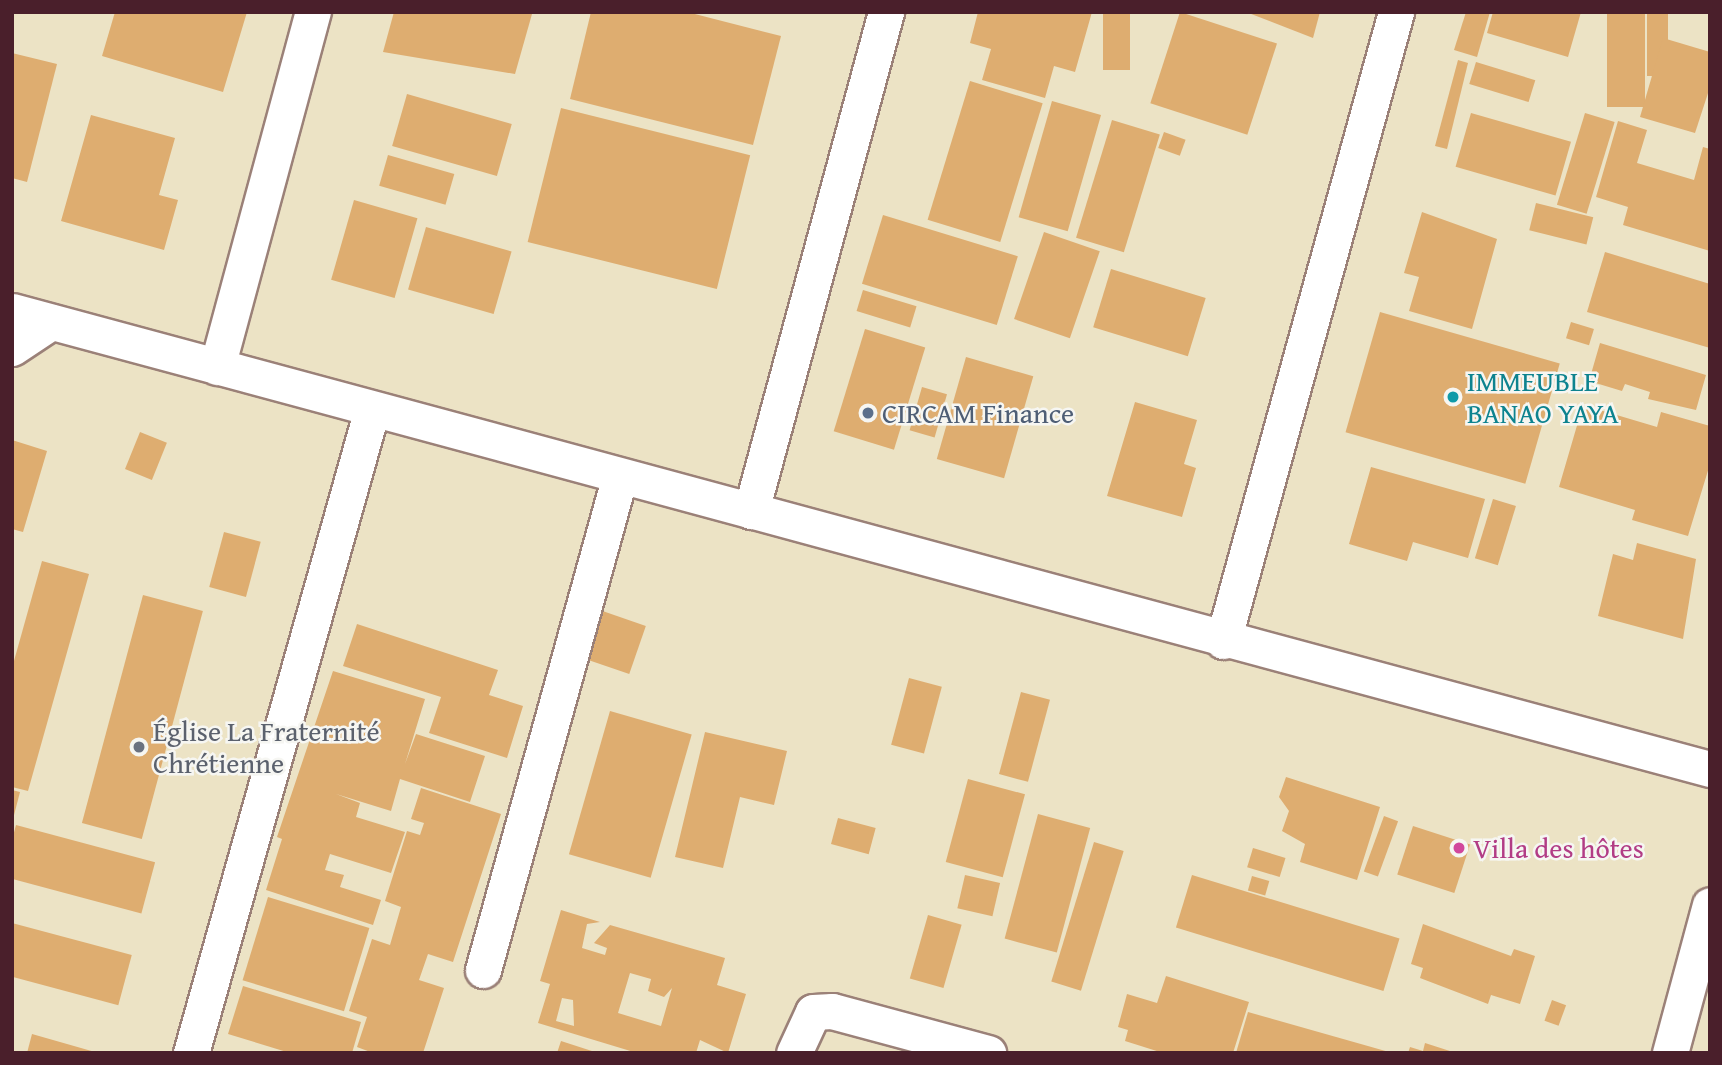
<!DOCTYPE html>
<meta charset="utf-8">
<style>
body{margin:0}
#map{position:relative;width:1722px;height:1065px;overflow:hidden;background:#ece3c5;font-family:"Gentium Book Plus",serif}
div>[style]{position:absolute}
.building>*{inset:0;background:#dead70;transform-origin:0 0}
.roads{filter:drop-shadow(2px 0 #9b8178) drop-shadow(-2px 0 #9b8178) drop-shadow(0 2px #9b8178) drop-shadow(0 -2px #9b8178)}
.street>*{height:35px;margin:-17.5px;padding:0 17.5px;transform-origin:17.5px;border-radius:17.5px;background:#fff}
.dots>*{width:19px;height:19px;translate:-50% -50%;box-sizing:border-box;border:4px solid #f6f6f2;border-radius:50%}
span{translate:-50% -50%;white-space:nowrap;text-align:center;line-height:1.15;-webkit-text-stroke:5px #f6f6f2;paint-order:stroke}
.culture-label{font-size:28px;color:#0d838f}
.left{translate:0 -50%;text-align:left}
.service-label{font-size:28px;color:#4e5e75}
.worship-label{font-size:28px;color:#5b616d}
.hotel-label{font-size:28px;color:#b23c85}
.frame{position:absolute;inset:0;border:14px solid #4a1f2b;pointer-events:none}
</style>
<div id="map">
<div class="building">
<i style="clip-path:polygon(115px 12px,247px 12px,223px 92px,102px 56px)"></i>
<i style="clip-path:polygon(394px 12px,527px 12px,532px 14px,515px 74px,383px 52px)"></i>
<i style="clip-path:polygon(591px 12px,687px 12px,781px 36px,753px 145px,570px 99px)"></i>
<i style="clip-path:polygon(978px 12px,1092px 12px,1075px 72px,1054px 66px,1045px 98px,982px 80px,991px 49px,970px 43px)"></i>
<i style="left:1103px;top:12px;width:27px;height:58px"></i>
<i style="left:1180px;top:12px;width:102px;height:96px;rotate:18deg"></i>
<i style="clip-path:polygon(1246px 12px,1320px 12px,1313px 38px)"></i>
<i style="clip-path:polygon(1466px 12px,1490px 12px,1477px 57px,1454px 50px)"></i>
<i style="clip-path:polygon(1493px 12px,1581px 12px,1568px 57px,1487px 33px)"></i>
<i style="left:1607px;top:12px;width:38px;height:95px"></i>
<i style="left:1647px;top:12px;width:21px;height:64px"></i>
<i style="clip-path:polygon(1663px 38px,1710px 52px,1710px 87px,1695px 133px,1640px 117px)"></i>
<i style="clip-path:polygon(12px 53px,57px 64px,27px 182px,12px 178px)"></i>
<i style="clip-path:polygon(1458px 60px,1468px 63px,1447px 149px,1435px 146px)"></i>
<i style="left:1476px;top:62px;width:62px;height:23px;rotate:17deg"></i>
<i style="left:970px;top:81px;width:76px;height:145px;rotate:17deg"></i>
<i style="left:407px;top:94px;width:109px;height:54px;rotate:16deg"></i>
<i style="left:1052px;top:101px;width:51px;height:121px;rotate:16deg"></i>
<i style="left:561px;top:108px;width:195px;height:138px;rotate:14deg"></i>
<i style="left:1471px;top:113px;width:104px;height:56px;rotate:16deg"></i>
<i style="left:1585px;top:113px;width:31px;height:96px;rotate:17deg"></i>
<i style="clip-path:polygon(91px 115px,175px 138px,159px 195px,178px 200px,164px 250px,61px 221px)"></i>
<i style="left:1112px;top:120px;width:50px;height:123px;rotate:17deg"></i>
<i style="clip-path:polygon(1618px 121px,1647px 130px,1637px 163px,1694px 180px,1703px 147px,1710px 149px,1710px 251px,1623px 225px,1628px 207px,1596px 197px)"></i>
<i style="left:1164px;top:132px;width:23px;height:17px;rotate:20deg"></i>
<i style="left:388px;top:155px;width:69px;height:32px;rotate:16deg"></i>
<i style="left:354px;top:200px;width:66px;height:83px;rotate:16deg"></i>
<i style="left:1536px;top:203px;width:59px;height:28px;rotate:14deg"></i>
<i style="clip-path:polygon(1422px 212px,1497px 239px,1472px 329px,1409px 311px,1419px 277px,1404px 273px)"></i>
<i style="left:883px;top:215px;width:141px;height:72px;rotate:17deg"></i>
<i style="left:426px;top:227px;width:89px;height:65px;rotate:16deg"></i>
<i style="left:1044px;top:232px;width:59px;height:92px;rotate:19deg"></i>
<i style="clip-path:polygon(1605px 252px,1710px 284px,1710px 348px,1587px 312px)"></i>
<i style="left:1111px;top:269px;width:99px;height:61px;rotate:17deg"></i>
<i style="left:863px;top:290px;width:56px;height:22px;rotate:17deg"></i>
<i style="left:1380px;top:312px;width:187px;height:125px;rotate:16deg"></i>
<i style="left:1571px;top:322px;width:24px;height:17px;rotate:17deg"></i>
<i style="left:865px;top:329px;width:63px;height:107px;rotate:17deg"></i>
<i style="clip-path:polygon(1600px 343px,1706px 375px,1696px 410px,1648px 399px,1650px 392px,1625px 384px,1622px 391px,1589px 381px)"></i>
<i style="left:966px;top:357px;width:70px;height:106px;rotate:16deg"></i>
<i style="left:922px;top:387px;width:26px;height:45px;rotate:16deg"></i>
<i style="clip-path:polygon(1135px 402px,1197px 420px,1184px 464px,1196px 468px,1182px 517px,1107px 496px)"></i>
<i style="clip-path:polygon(1583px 405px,1657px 427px,1661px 412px,1710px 426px,1710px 464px,1688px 536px,1632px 520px,1635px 510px,1559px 487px)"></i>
<i style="left:140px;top:432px;width:29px;height:40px;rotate:22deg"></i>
<i style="clip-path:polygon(12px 440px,47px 451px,23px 532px,12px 529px)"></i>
<i style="clip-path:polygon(1371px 467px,1485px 499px,1468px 558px,1413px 542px,1407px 561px,1349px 544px)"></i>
<i style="left:1493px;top:499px;width:24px;height:62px;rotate:17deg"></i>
<i style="left:224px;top:532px;width:38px;height:57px;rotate:15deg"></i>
<i style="clip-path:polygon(1637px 543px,1696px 559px,1683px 639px,1598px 616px,1613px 554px,1633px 560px)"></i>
<i style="clip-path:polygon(42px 561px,89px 574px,28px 791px,12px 787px,12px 668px)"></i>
<i style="left:143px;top:595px;width:62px;height:236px;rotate:15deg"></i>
<i style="left:591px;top:607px;width:58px;height:51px;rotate:19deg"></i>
<i style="clip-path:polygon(357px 624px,498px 670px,489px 695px,523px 706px,507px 758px,429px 733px,441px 697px,343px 666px)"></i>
<i style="clip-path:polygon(333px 671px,425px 699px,405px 764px,416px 734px,485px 756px,470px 802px,400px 779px,391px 811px,336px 794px,360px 803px,356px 817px,405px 832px,391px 873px,330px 854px,325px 870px,344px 875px,340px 887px,381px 900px,373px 925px,266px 890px,282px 839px,277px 837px)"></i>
<i style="left:909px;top:678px;width:34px;height:69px;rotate:15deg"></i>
<i style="left:1021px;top:692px;width:30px;height:85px;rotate:15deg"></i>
<i style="left:610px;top:711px;width:85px;height:149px;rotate:16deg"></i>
<i style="clip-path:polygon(705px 732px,787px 751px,774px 805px,740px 797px,723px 868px,675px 857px)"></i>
<i style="clip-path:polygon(1286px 777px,1380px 807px,1357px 880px,1300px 862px,1305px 844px,1282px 831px,1289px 811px,1279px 797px)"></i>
<i style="left:968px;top:779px;width:59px;height:86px;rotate:15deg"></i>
<i style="clip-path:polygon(421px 788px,501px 814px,453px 962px,428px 954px,419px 980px,444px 988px,423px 1053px,373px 1053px,357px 1047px,367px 1017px,349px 1011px,372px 939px,390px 945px,401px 907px,385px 901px,407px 831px,420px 835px,424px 823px,411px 819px)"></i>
<i style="clip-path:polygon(12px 790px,20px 792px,13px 819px,12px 819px)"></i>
<i style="left:1038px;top:814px;width:54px;height:129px;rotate:15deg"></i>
<i style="left:1384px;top:816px;width:15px;height:59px;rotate:20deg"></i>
<i style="left:838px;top:818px;width:39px;height:27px;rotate:15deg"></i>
<i style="left:16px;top:825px;width:144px;height:53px;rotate:15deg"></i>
<i style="left:1413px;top:826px;width:60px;height:51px;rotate:18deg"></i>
<i style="left:1094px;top:842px;width:31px;height:146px;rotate:17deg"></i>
<i style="left:1253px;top:848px;width:34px;height:20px;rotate:17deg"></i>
<i style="left:965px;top:875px;width:36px;height:34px;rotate:13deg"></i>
<i style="left:1192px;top:875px;width:217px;height:55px;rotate:17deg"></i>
<i style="left:1252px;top:876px;width:18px;height:15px;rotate:16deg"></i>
<i style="left:268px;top:897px;width:106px;height:87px;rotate:17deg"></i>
<i style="clip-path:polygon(evenodd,561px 910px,600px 922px,587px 924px,582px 948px,605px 955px,607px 948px,594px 943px,610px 925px,725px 958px,717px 985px,746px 994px,728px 1053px,700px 1040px,696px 1053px,637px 1053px,538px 1023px,550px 984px,540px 981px,561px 910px,630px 973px,651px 979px,648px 991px,664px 997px,672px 988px,661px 1026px,618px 1013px,630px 973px,561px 910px,562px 998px,573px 1000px,574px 1026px,556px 1021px,562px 998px)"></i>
<i style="left:928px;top:915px;width:35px;height:66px;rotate:16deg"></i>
<i style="left:12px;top:923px;width:124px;height:52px;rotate:15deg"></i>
<i style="clip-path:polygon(1423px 924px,1511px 956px,1514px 949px,1535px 956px,1520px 1004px,1491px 995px,1488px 1004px,1420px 978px,1423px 968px,1411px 964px)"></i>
<i style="clip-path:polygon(1166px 976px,1249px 1002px,1233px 1053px,1163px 1053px,1125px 1041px,1128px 1030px,1118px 1027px,1127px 994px,1157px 1003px)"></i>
<i style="clip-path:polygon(243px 986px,361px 1022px,352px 1053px,290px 1053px,228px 1034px)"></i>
<i style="left:1552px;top:1000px;width:15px;height:22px;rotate:20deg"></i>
<i style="clip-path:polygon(1248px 1012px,1389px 1052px,1389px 1053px,1236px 1053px)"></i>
<i style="clip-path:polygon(32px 1034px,95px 1052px,95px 1053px,27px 1053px)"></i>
<i style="clip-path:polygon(561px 1041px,595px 1052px,595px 1053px,557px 1053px)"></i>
<i style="clip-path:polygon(1425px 1043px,1453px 1052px,1453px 1053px,1408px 1053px,1410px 1047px,1423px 1051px)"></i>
</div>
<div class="roads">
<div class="street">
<i style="left:12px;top:311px;width:1759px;rotate:15.1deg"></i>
<i style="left:12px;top:348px;width:47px;rotate:-33.7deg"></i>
<i style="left:217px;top:367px;width:368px;rotate:-74.9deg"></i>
<i style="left:751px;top:511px;width:517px;rotate:-74.86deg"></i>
<i style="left:1223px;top:641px;width:652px;rotate:-74.62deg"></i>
<i style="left:483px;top:970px;width:509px;rotate:-74.52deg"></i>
<i style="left:191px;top:1053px;width:669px;rotate:-74.3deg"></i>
<i style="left:794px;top:1053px;width:45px;rotate:-65.1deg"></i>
<i style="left:813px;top:1012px;width:19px;rotate:-3deg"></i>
<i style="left:832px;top:1011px;width:162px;rotate:15.1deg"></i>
<i style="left:1670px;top:1053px;width:153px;rotate:-74.9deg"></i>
</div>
</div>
<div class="dots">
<i style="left:1453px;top:397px;background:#0f9aa8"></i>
<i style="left:868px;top:413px;background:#5c6f8a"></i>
<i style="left:139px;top:747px;background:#6b7280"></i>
<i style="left:1459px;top:848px;background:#d1479c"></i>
</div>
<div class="culture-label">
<span class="left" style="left:1467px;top:397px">IMMEUBLE<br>BANAO YAYA</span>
</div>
<div class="service-label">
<span class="left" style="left:882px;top:413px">CIRCAM Finance</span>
</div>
<div class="worship-label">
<span class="left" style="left:153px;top:747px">Église La Fraternité<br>Chrétienne</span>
</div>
<div class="hotel-label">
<span class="left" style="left:1473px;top:848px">Villa des hôtes</span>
</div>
<div class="frame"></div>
</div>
